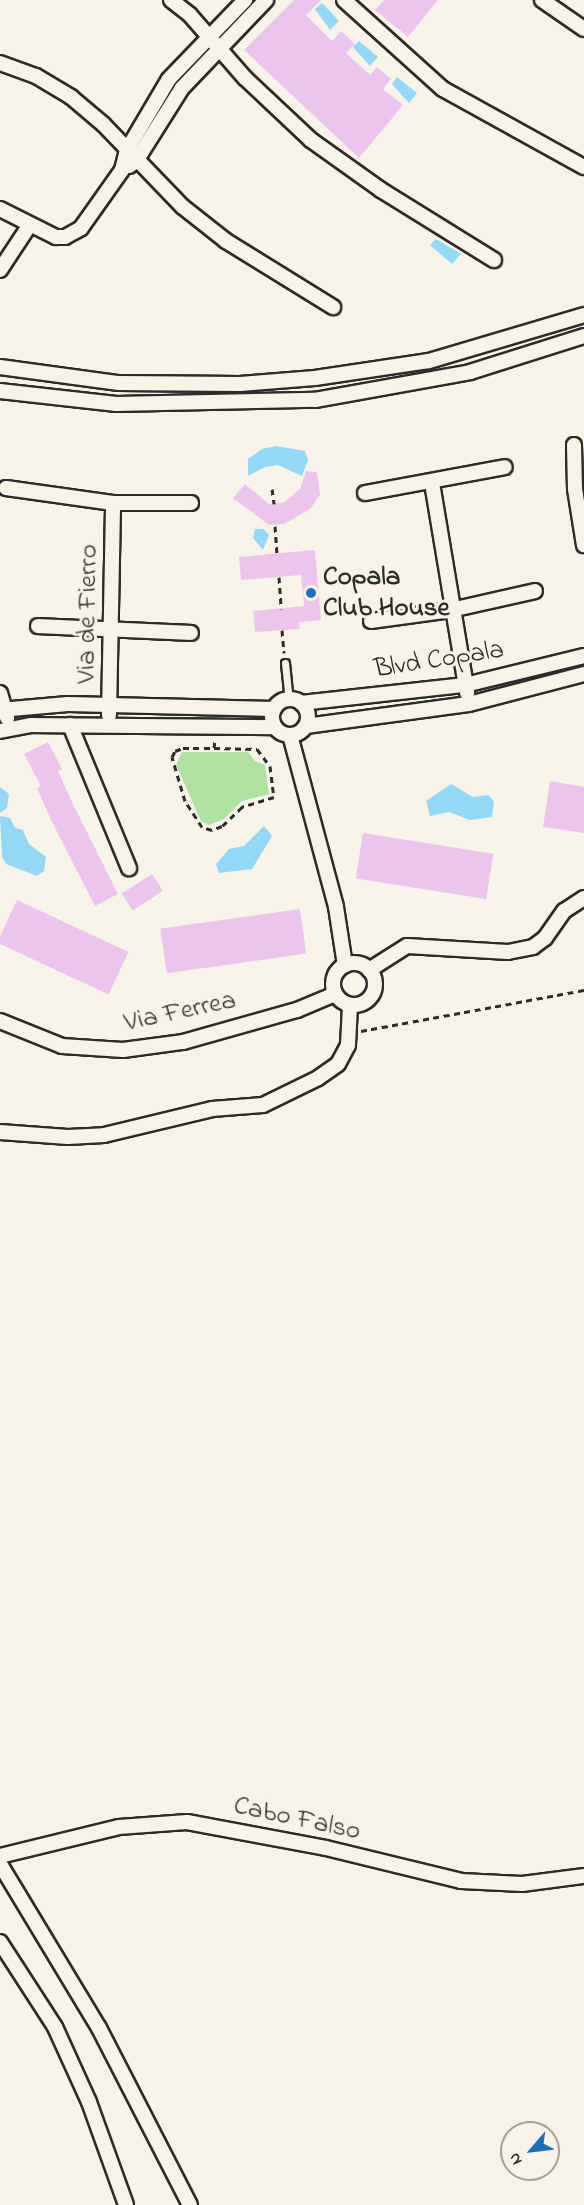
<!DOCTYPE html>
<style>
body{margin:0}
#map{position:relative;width:584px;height:2205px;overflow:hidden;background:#f7f3e8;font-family:"Indie Flower",sans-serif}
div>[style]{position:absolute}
.green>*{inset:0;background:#b0e1a2}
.water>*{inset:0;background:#94d8f6}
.building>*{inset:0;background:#ecc5ee;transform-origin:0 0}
.path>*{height:3px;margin-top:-1.5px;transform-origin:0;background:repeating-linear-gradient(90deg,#2b2b2b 0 6px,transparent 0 10.5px)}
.roads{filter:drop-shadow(2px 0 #2b2b2b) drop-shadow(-2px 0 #2b2b2b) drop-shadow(0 2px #2b2b2b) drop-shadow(0 -2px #2b2b2b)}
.lane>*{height:7px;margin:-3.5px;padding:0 3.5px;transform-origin:3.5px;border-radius:3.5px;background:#f7f3e8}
.street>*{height:14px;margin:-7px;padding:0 7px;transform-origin:7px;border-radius:7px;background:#f7f3e8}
.street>.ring{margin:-7px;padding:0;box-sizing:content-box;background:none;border:14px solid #f7f3e8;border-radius:50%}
.dots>*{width:16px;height:16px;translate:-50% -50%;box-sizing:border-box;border:3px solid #f7f3e8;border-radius:50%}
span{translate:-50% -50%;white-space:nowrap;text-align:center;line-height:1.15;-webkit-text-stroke:6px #f7f3e8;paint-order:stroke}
.poi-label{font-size:27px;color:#2b2b2b;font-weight:700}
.left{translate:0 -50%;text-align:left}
.street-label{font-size:27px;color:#2b2b2b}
.north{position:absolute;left:500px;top:2121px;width:60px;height:60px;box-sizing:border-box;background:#f7f3e8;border:2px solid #a5a39c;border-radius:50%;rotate:242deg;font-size:16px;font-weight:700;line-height:24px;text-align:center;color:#2b2b2b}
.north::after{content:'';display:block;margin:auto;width:21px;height:27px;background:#1f6fb2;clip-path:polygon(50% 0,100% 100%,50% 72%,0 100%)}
</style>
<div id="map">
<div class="green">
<i style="clip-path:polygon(182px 752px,248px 752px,255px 761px,265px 765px,269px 794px,242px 801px,224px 819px,209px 825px,201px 821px,176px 765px)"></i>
</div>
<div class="water">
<i style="clip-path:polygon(322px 3px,339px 21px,330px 30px,315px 9px)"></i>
<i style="clip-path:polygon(359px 41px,378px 57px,370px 66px,353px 47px)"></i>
<i style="clip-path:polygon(397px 77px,417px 93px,409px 103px,392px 84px)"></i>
<i style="clip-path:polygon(436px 239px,461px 254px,452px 264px,430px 245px)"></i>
<i style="clip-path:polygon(276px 446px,305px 451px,308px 460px,302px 476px,278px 465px,265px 467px,248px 476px,248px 459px,262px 449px)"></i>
<i style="clip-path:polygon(255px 529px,263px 529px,269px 535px,263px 550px,253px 538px)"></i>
<i style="clip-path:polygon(451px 784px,473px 797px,489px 795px,494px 802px,492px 817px,470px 820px,449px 812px,430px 816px,426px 801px)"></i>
<i style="clip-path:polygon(0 787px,9px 794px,7px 808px,0 813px)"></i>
<i style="clip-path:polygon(0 816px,10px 818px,15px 828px,23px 830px,29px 844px,46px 857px,44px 871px,37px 876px,6px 864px,2px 857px)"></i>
<i style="clip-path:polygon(264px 826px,272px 836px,252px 869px,219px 873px,216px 864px,229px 849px,244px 846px)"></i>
</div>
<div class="building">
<i style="clip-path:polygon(294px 0,321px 0,306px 15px,332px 41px,341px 31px,355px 44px,346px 53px,370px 75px,377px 67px,391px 79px,383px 89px,403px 105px,359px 158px,244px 50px)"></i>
<i style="clip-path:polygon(384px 0,438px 0,408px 37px,375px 10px)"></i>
<i style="clip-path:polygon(306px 471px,317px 472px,320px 495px,310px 509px,284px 524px,269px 525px,233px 498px,245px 484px,269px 504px,283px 503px,300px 489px)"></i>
<i style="clip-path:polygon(315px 550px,321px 620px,299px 622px,300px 629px,255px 632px,253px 611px,304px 606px,301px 575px,241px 580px,239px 557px)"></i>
<i style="clip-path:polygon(48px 742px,62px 769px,58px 771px,73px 804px,118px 894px,95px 906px,51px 820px,37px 788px,41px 786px,24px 754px)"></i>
<i style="clip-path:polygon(550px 781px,584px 787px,584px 833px,543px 827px)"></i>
<i style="left:363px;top:833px;width:132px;height:46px;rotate:9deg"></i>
<i style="left:152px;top:874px;width:20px;height:36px;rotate:57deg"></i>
<i style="left:17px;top:900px;width:123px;height:47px;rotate:25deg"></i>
<i style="left:300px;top:909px;width:45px;height:141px;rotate:82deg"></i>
</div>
<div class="path">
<i style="left:272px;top:489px;width:15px;rotate:82deg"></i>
<i style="left:275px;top:526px;width:27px;rotate:86deg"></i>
<i style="left:279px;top:577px;width:32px;rotate:86deg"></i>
<i style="left:282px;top:630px;width:23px;rotate:85deg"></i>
<i style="left:214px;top:748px;width:43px;rotate:1.3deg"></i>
<i style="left:257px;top:749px;width:21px;rotate:53deg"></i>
<i style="left:270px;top:766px;width:31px;rotate:83deg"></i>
<i style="left:274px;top:797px;width:34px;rotate:163deg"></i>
<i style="left:242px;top:807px;width:28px;rotate:136deg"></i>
<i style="left:222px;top:826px;width:11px;rotate:158deg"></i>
<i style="left:212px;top:830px;width:10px;rotate:-163deg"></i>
<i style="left:202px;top:827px;width:31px;rotate:-123deg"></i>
<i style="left:185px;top:801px;width:46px;rotate:-106.5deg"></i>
<i style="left:172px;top:757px;width:7px;rotate:-63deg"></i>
<i style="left:175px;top:751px;width:9px;rotate:-21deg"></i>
<i style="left:183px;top:748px;width:31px"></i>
<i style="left:214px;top:748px;width:8px;rotate:-83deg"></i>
<i style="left:361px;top:1031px;width:227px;rotate:-10.4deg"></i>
</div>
<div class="roads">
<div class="lane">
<i style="left:285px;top:663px;width:36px;rotate:84deg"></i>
</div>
<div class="street">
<i style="left:171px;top:0;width:24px;rotate:38deg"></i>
<i style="left:190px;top:15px;width:84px;rotate:48.9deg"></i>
<i style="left:245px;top:78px;width:91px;rotate:43.2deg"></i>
<i style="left:311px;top:140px;width:86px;rotate:35.5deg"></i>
<i style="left:381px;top:190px;width:133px;rotate:31.8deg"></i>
<i style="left:344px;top:0;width:133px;rotate:42deg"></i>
<i style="left:443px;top:89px;width:161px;rotate:29deg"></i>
<i style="left:542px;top:0;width:51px;rotate:34.6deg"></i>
<i style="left:0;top:63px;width:38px;rotate:20deg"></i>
<i style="left:36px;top:76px;width:41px;rotate:31deg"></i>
<i style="left:71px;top:97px;width:42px;rotate:40.2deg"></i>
<i style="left:103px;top:124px;width:115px;rotate:46.1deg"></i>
<i style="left:183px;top:207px;width:55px;rotate:38.3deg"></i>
<i style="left:226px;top:241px;width:126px;rotate:31.7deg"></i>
<i style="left:129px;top:166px;width:9px;rotate:-36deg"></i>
<i style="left:136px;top:161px;width:86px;rotate:-57.8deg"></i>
<i style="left:182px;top:88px;width:122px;rotate:-46.3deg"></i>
<i style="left:0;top:209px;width:63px;rotate:26.6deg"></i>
<i style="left:56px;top:237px;width:9px"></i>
<i style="left:65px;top:237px;width:18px;rotate:-29deg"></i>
<i style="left:81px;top:228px;width:71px;rotate:-54.7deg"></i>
<i style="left:122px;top:170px;width:21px;rotate:-76deg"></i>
<i style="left:127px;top:150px;width:82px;rotate:-59.4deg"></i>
<i style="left:169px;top:79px;width:110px;rotate:-46.1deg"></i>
<i style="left:0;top:270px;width:53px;rotate:-56.6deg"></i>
<i style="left:0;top:367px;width:120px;rotate:7.7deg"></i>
<i style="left:119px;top:383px;width:121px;rotate:0.5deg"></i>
<i style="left:240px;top:384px;width:75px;rotate:-4.6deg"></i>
<i style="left:315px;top:378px;width:115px;rotate:-8.5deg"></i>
<i style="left:429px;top:361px;width:162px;rotate:-16.5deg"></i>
<i style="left:0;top:391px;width:117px;rotate:6.4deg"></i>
<i style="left:116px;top:404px;width:199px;rotate:-1.2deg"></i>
<i style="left:315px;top:400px;width:158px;rotate:-10.2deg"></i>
<i style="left:470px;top:372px;width:120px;rotate:-17.5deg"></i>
<i style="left:574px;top:445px;width:44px;rotate:88.7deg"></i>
<i style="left:575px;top:489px;width:57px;rotate:80.9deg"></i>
<i style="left:432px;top:483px;width:213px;rotate:80.5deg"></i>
<i style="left:6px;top:488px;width:108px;rotate:8deg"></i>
<i style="left:113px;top:503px;width:78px"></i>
<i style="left:365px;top:493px;width:142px;rotate:-10.5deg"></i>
<i style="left:371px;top:621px;width:81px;rotate:-7.8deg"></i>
<i style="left:451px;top:610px;width:86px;rotate:-12.7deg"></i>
<i style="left:38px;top:626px;width:153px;rotate:2.6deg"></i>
<i style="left:0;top:693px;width:26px;rotate:74deg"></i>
<i class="ring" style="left:272px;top:699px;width:22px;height:22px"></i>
<i style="left:301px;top:703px;width:165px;rotate:-6.3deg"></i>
<i style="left:465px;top:685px;width:122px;rotate:-13.7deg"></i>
<i style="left:0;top:710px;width:68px;rotate:-5deg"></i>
<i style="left:68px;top:704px;width:206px;rotate:1.4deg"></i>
<i style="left:109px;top:715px;width:212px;rotate:-88.9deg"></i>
<i style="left:70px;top:725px;width:155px;rotate:67.6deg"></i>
<i style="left:306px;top:726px;width:164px;rotate:-7.7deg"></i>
<i style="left:469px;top:704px;width:119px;rotate:-14.6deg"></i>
<i style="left:0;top:731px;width:32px;rotate:-11deg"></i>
<i style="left:31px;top:725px;width:243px;rotate:0.5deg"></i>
<i style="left:290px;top:735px;width:178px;rotate:75deg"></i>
<i style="left:336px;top:907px;width:59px;rotate:81.2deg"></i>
<i class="ring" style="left:333px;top:963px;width:28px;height:28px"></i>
<i style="left:369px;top:970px;width:45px;rotate:-32.3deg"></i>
<i style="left:407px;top:946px;width:101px;rotate:3.4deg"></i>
<i style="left:508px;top:952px;width:25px;rotate:-11deg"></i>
<i style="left:533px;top:947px;width:15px;rotate:-37deg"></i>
<i style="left:545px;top:938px;width:33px;rotate:-55deg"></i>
<i style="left:564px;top:911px;width:24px;rotate:-33deg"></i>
<i style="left:0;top:1021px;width:67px;rotate:22deg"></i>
<i style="left:62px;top:1046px;width:61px;rotate:3.8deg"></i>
<i style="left:123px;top:1050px;width:61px;rotate:-7.6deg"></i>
<i style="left:183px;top:1042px;width:118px;rotate:-15.7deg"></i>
<i style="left:297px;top:1010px;width:41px;rotate:-22.8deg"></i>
<i style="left:0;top:1132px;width:68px;rotate:4.2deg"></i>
<i style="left:68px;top:1137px;width:36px;rotate:-3deg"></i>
<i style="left:104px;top:1135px;width:111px;rotate:-13.5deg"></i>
<i style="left:212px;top:1109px;width:51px;rotate:-4.5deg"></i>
<i style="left:263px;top:1105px;width:61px;rotate:-26.1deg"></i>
<i style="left:318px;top:1078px;width:24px;rotate:-35deg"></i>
<i style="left:338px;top:1064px;width:21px;rotate:-62deg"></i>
<i style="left:348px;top:1045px;width:40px;rotate:-87.1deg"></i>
<i style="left:0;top:1856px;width:122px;rotate:-13.7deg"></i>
<i style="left:119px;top:1827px;width:68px;rotate:-4.2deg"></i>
<i style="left:187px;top:1822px;width:141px;rotate:10.6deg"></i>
<i style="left:326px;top:1848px;width:139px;rotate:13.7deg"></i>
<i style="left:461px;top:1881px;width:61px;rotate:2.8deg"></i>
<i style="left:522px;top:1884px;width:63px;rotate:-7.4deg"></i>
<i style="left:0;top:1864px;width:192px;rotate:58.9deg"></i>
<i style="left:99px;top:2028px;width:199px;rotate:62.8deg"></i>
<i style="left:0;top:1942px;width:101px;rotate:57.1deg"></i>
<i style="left:55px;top:2027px;width:82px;rotate:65.6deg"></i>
<i style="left:89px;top:2102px;width:109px;rotate:70.2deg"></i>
</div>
</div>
<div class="dots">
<i style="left:311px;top:593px;background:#1f6fb2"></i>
</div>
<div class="poi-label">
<span class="left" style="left:323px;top:593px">Copala<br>Club House</span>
</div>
<div class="street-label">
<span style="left:88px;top:614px;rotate:-89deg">Via de Fierro</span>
<span style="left:439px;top:660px;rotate:-9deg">Blvd Copala</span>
<span style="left:180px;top:1012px;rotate:-12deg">Via Ferrea</span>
<span style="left:297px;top:1819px;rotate:12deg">Cabo Falso</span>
</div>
<div class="north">N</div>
</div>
